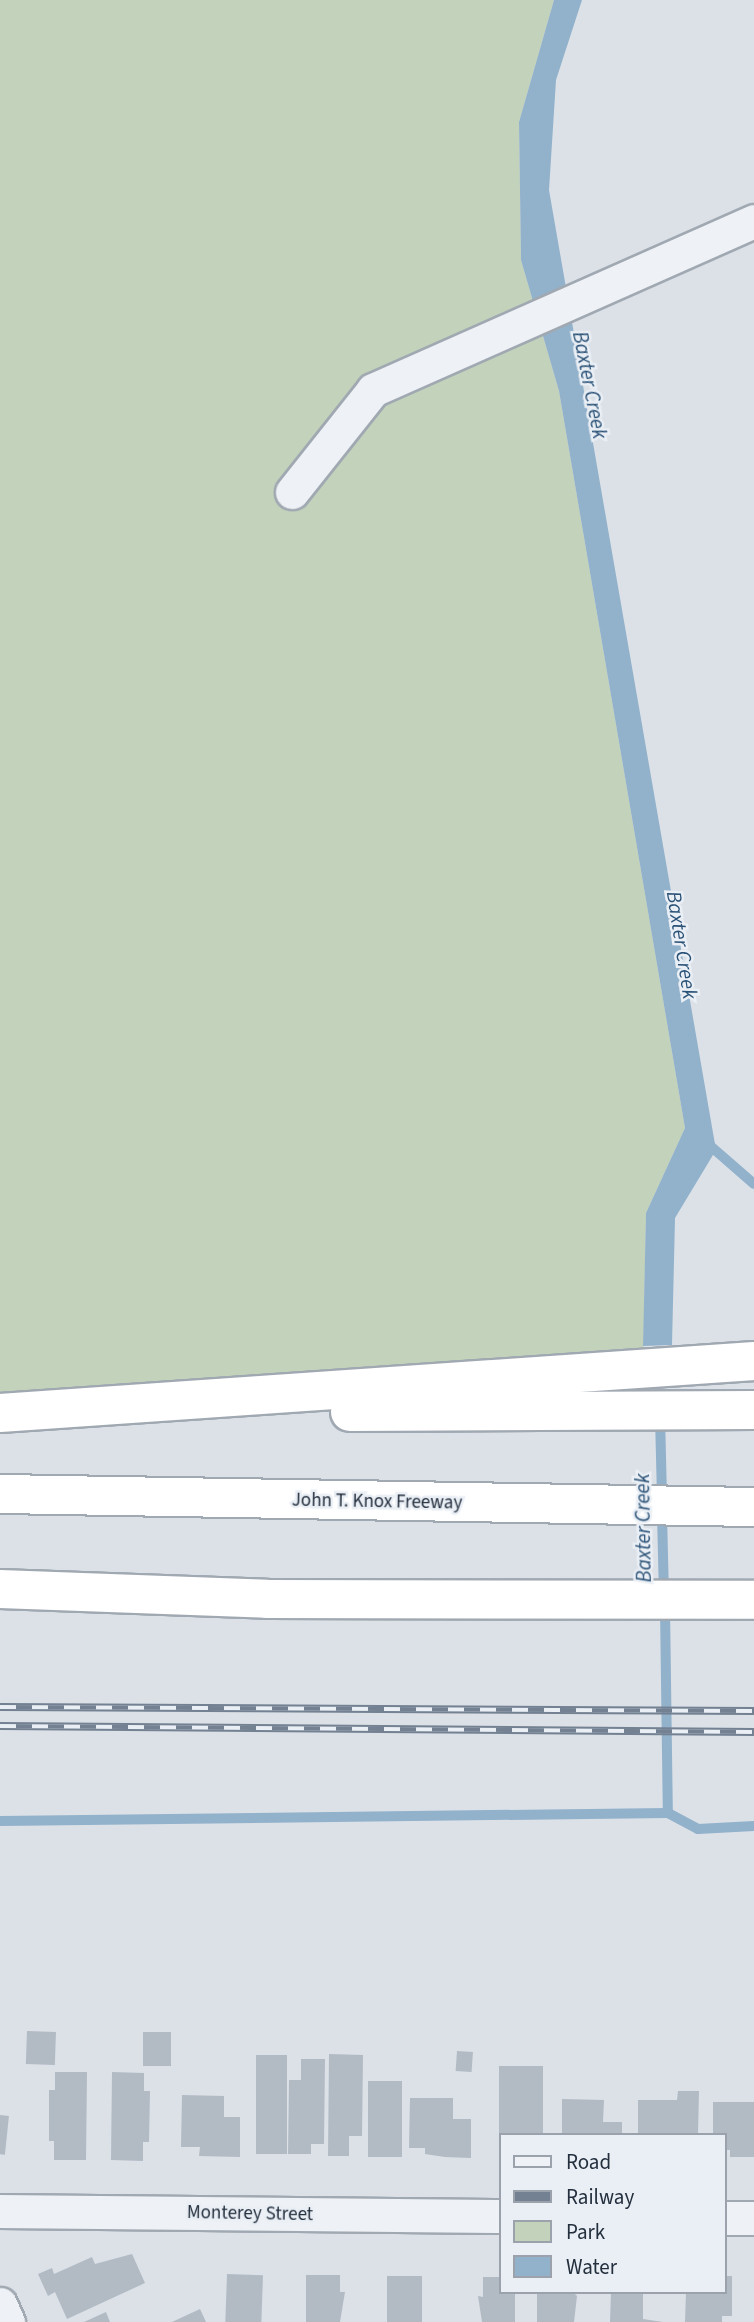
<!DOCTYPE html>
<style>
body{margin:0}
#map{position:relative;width:754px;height:2322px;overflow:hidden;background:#dbe1e7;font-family:"Source Sans 3",sans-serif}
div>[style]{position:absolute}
.green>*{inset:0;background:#c2d2bb}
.water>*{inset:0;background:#92b1cb}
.stream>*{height:10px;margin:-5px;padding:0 5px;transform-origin:5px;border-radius:5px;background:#92b1cb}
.building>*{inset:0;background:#b2bac4;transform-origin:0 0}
.roads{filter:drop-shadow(2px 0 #a0a8b1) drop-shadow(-2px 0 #a0a8b1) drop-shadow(0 2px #a0a8b1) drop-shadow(0 -2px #a0a8b1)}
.minor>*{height:33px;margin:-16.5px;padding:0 16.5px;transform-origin:16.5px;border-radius:16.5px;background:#eef1f5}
.highway>*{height:38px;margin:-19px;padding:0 19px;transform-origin:19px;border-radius:19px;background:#fff}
.rail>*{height:8px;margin-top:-4px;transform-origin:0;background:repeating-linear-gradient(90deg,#eaeff5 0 16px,#738192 0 32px);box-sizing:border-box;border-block:2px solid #738192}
span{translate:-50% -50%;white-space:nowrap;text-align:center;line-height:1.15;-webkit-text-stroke:5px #eaeff5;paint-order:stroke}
.street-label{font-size:19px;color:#242f3e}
.water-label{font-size:21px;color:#2a5176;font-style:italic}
.legend{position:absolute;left:499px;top:2133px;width:228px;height:161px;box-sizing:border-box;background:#eaeff5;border:2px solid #9ba2ac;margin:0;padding:9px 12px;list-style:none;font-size:21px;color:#242f3e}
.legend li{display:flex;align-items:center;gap:14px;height:35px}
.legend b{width:35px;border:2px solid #9ba2ac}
</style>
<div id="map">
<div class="green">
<i style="clip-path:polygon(0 0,554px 0,519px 122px,521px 260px,559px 391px,685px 1128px,646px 1213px,643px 1368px,0 1413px)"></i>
</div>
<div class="water">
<i style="clip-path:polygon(554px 0,582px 0,556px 80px,549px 190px,716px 1150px,675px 1218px,672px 1345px,643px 1346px,646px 1213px,685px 1128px,559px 391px,521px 260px,519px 122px)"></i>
</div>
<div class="stream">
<i style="left:707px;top:1143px;width:62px;rotate:41.1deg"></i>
<i style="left:660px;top:1416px;width:83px;rotate:88.6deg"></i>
<i style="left:662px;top:1514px;width:80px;rotate:88.6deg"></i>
<i style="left:665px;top:1609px;width:204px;rotate:89.2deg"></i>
<i style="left:668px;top:1813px;width:34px;rotate:28deg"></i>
<i style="left:698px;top:1829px;width:56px;rotate:-3.1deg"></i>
<i style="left:0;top:1821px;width:668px;rotate:-0.69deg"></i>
</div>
<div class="building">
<i style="left:27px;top:2031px;width:29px;height:33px;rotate:2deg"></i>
<i style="left:143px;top:2032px;width:28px;height:34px"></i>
<i style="left:457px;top:2051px;width:16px;height:20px;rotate:4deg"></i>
<i style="clip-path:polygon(329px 2054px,363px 2055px,362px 2136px,349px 2136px,349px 2156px,328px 2156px)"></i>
<i style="left:256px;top:2055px;width:31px;height:99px"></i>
<i style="clip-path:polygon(301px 2059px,325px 2059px,324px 2144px,311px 2144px,311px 2154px,288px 2154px,289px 2080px,301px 2080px)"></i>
<i style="left:499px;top:2066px;width:44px;height:69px"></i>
<i style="clip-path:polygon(55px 2072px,87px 2072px,86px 2160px,54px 2160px,54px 2141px,49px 2141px,49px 2090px,55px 2090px)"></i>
<i style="clip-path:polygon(112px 2072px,144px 2073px,144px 2091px,150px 2091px,149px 2142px,143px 2142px,143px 2161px,111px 2160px)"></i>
<i style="left:368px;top:2081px;width:34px;height:76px"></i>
<i style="clip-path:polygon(678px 2091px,699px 2091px,698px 2135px,638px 2135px,638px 2100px,677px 2100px)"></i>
<i style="clip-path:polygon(182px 2095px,224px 2096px,224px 2117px,240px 2117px,240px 2157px,199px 2156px,200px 2147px,181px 2147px)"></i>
<i style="clip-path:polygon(410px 2098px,453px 2098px,453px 2119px,471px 2119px,471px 2158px,445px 2157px,425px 2154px,425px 2148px,409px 2148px)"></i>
<i style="clip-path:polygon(562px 2099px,604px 2100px,603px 2122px,622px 2122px,622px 2135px,562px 2135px)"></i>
<i style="clip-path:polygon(713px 2102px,754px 2102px,754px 2157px,730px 2157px,730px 2150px,724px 2150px,724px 2135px,713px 2135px)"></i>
<i style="left:0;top:2115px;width:9px;height:39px;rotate:6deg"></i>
<i style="clip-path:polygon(132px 2254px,145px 2283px,67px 2319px,55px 2292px,48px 2296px,38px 2274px,52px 2268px,54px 2274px,92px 2257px,95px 2264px)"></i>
<i style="left:227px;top:2274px;width:36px;height:48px;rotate:2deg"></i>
<i style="clip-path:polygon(306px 2275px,340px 2275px,340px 2292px,345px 2292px,340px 2322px,306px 2322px)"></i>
<i style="left:387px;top:2276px;width:35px;height:46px"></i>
<i style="clip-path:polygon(724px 2276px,732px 2276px,732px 2316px,722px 2316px,722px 2322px,685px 2322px,686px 2292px,724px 2292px)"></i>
<i style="clip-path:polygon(483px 2277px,500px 2277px,500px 2292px,515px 2292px,515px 2322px,482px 2322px,478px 2296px,483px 2297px)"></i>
<i style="clip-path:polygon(537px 2292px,573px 2292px,577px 2296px,574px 2322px,537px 2322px)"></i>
<i style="clip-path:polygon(611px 2292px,643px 2292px,643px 2319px,663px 2322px,610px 2322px)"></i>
<i style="clip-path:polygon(200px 2309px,206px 2322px,172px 2322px)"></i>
<i style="clip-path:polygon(106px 2312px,110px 2322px,84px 2322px)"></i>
</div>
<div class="roads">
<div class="minor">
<i style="left:292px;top:492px;width:130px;rotate:-51.5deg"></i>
<i style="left:373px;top:390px;width:417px;rotate:-23.9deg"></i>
<i style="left:0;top:2211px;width:500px;rotate:0.57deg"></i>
<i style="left:724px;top:2218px;width:30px"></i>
<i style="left:0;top:2304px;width:20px;rotate:66deg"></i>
</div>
<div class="highway">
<i style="left:350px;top:1412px;width:404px;rotate:-0.3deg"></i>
<i style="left:0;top:1413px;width:756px;rotate:-3.95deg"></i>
<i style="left:0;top:1494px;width:754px;rotate:0.99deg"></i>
<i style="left:0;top:1589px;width:267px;rotate:2.1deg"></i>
<i style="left:267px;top:1599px;width:487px;rotate:0.1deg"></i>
</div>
</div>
<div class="rail">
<i style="left:0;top:1707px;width:754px;rotate:0.3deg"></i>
<i style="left:0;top:1726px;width:754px;rotate:0.46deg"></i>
</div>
<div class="street-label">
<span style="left:377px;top:1502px;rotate:1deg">John T. Knox Freeway</span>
<span style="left:250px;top:2214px;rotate:1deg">Monterey Street</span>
</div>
<div class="water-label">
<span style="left:590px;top:385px;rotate:79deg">Baxter Creek</span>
<span style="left:682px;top:945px;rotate:81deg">Baxter Creek</span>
<span style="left:643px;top:1528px;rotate:-91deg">Baxter Creek</span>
</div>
<ul class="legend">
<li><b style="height:9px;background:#eef1f5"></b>Road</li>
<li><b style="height:9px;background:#738192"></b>Railway</li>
<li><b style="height:19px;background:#c2d2bb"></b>Park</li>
<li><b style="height:19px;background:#92b1cb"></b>Water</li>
</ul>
</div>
